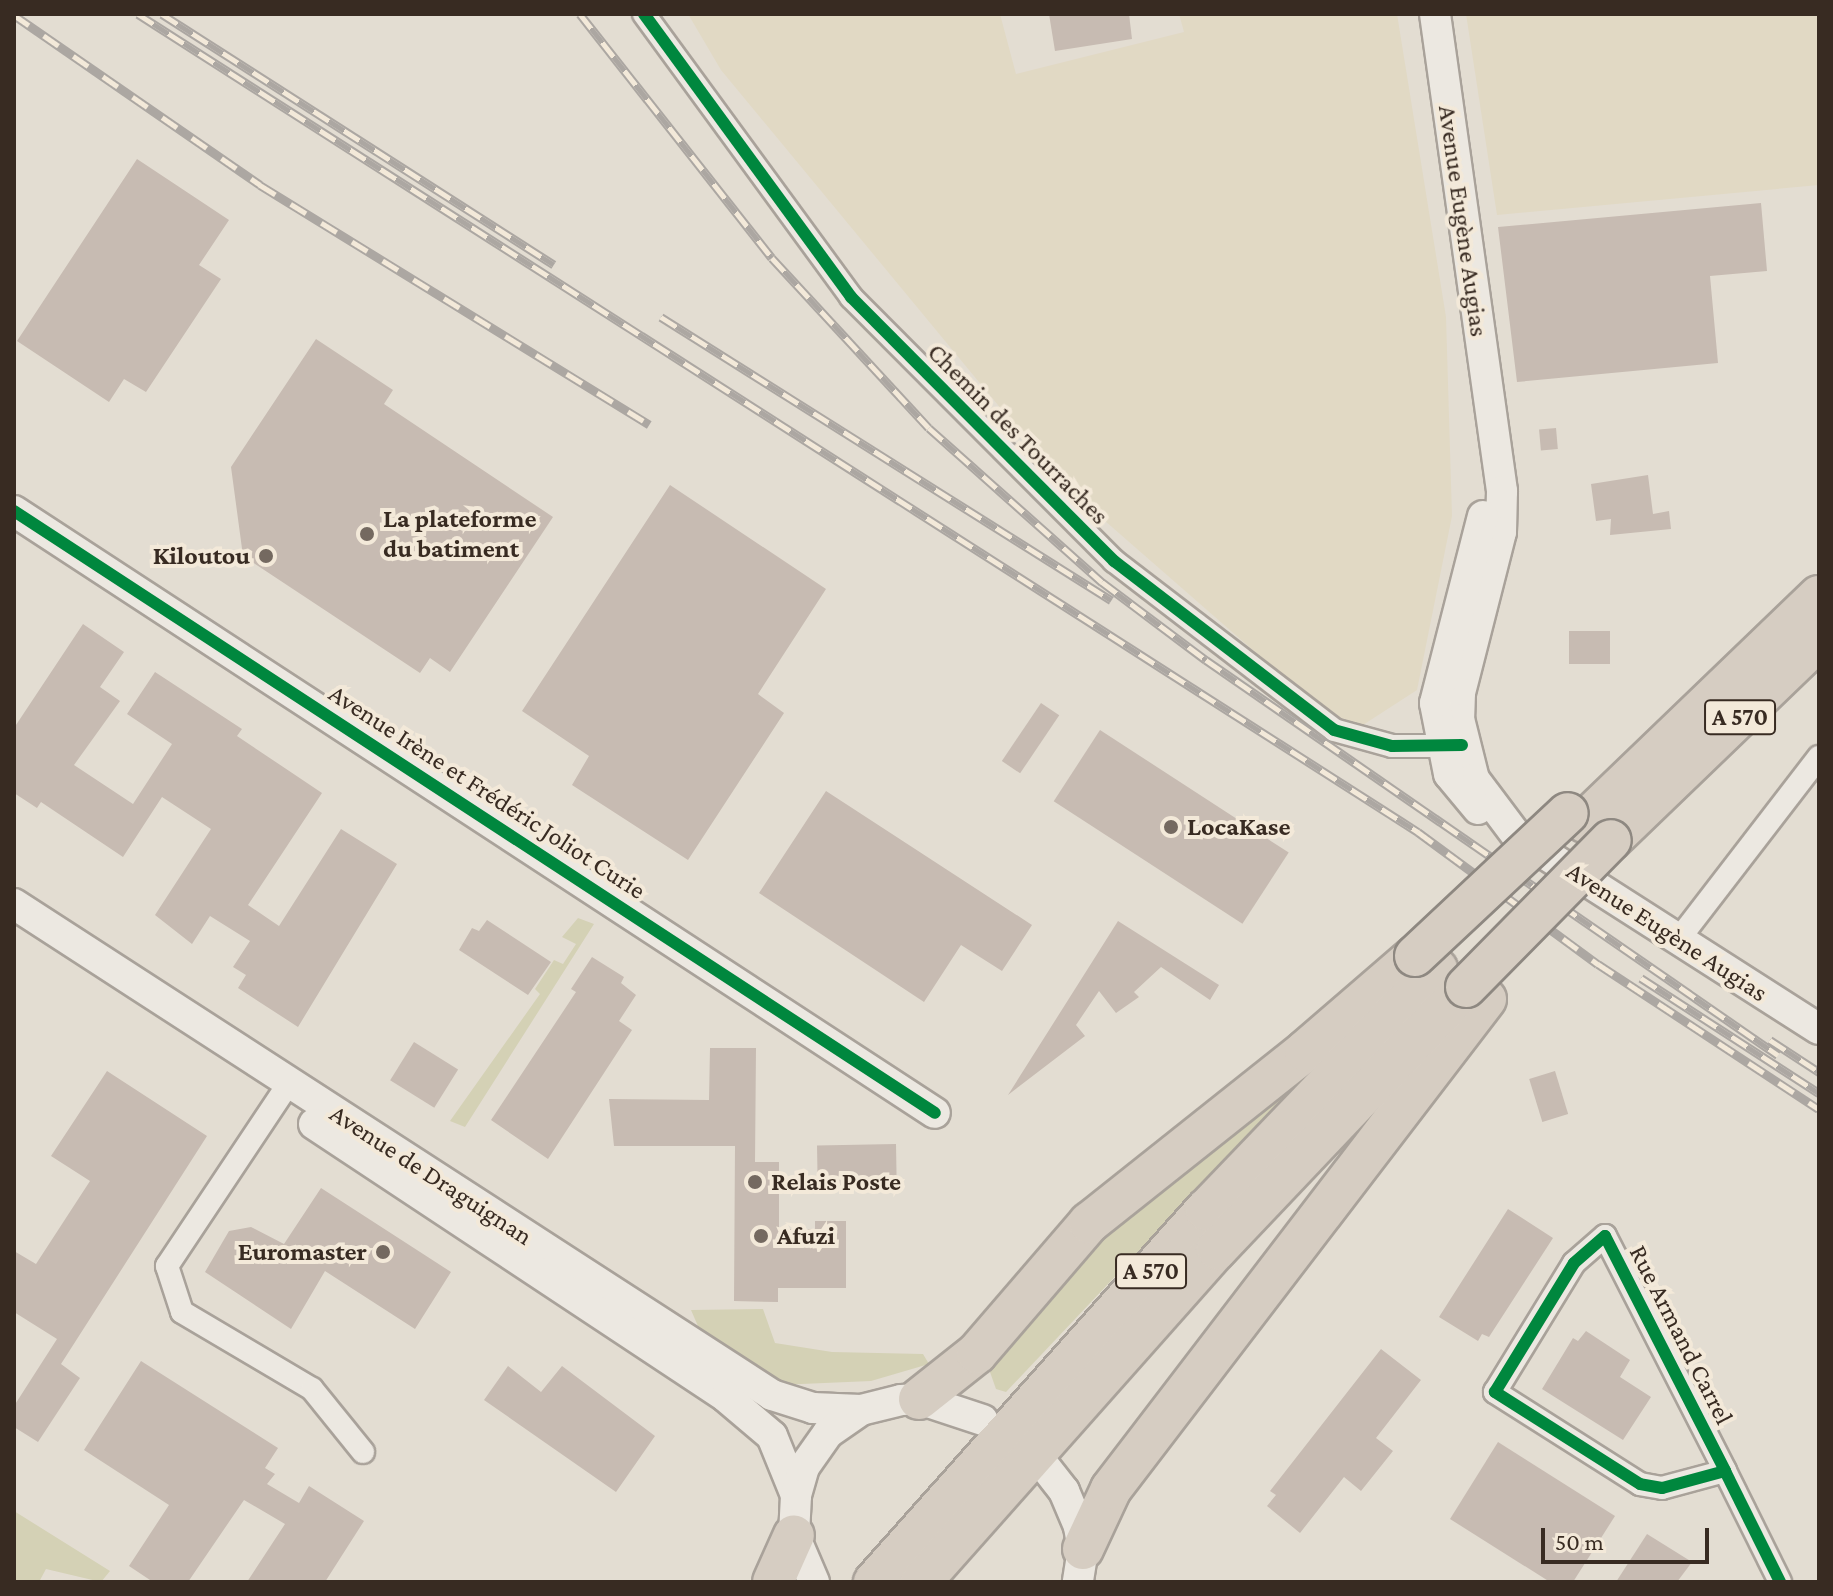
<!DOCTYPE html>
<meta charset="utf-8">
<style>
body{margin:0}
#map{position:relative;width:1833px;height:1596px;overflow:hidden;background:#e3ddd2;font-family:"Crimson Pro",serif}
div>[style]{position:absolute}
.farmland>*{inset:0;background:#e1d9c4}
.green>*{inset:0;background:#d4d1b5}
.building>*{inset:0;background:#c7bbb2;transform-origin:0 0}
.roads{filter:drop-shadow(2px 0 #a9a29a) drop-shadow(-2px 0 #a9a29a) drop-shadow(0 2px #a9a29a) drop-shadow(0 -2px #a9a29a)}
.street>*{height:22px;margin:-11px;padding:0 11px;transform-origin:11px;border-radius:11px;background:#ece8e1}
.secondary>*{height:30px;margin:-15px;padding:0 15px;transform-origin:15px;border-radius:15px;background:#ece8e1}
.highway>*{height:40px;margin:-20px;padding:0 20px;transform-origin:20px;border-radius:20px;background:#d6cdc2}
.rail>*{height:9px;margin-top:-4.5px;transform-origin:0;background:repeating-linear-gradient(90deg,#f3e9d9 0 18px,#aca7a2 0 36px);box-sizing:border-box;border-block:2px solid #aca7a2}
.bridges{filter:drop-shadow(2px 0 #8e8881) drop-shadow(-2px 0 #8e8881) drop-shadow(0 2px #8e8881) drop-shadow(0 -2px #8e8881)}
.highway-bridge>*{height:40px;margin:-20px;padding:0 20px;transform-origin:20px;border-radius:20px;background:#d6cdc2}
.cycleway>*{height:12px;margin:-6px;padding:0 6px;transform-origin:6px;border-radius:6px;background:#00873e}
.dots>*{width:22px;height:22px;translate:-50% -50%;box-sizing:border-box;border:4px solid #f3e9d9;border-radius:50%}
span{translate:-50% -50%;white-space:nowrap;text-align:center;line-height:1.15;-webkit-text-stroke:8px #f3e9d9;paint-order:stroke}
.shield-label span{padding:2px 6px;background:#f3e9d9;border:2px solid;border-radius:6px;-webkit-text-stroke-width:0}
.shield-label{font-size:24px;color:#382b22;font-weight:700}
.street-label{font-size:26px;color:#382b22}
.poi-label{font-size:26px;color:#382b22;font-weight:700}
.left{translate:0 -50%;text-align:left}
.right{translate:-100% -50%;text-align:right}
.frame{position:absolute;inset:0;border:16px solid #382b22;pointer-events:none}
.scale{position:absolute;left:1541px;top:1528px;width:168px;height:36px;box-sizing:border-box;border:4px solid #382b22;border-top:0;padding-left:10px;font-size:24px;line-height:28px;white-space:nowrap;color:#382b22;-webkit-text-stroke:6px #f3e9d9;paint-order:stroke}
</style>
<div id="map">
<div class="farmland">
<i style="clip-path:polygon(688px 14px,1000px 14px,1016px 74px,1184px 32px,1179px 14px,1397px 14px,1446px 317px,1452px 516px,1417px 690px,1349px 734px,1065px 486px,721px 70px)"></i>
<i style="clip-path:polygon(1466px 14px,1819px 14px,1819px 185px,1497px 215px)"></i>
</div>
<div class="green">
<i style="clip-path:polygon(578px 918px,594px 924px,465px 1127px,450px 1121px,540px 994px,535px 989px,554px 960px,563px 964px,576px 944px,562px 937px)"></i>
<i style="clip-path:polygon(1313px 1067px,1006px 1392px,996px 1389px,990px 1372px,999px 1350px,1081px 1250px)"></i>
<i style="clip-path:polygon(763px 1309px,775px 1343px,832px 1352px,923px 1354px,929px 1364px,871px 1381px,778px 1385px,701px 1333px,691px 1310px)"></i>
<i style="clip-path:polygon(14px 1511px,110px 1571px,101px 1582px,46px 1569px,39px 1582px,14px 1582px)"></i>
</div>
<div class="building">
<i style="clip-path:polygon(1049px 14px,1129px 14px,1132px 39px,1055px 51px)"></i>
<i style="clip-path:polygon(137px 159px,229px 220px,199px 265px,221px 279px,146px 392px,124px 379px,109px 402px,17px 341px)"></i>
<i style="clip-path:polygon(1761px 203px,1767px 271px,1710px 276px,1718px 363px,1517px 382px,1498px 227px)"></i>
<i style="clip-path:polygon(316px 339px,393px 390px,384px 404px,553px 517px,450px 672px,430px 658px,420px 673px,243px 556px,231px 467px)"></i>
<i style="left:1556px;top:428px;width:21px;height:17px;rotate:85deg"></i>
<i style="clip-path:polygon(1648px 475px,1653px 514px,1669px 511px,1671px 529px,1610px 535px,1611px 519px,1596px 521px,1591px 484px)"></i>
<i style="clip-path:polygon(670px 485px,826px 589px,758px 694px,784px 713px,688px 860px,572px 785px,589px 756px,522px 711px)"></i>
<i style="clip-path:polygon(83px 624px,124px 652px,100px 687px,120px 701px,74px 765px,133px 804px,172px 744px,127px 714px,155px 672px,242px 729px,237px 736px,322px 793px,248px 905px,279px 926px,341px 829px,397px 864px,298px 1027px,238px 988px,246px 975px,233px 967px,250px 941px,210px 916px,192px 944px,155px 915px,211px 829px,162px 797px,123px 857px,41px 802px,37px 808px,14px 793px,14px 728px)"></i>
<i style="left:1610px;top:631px;width:33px;height:41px;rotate:90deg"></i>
<i style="left:1041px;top:703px;width:22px;height:70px;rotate:34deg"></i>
<i style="left:1100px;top:730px;width:225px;height:85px;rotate:33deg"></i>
<i style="clip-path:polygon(826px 791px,1032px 925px,1002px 971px,961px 945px,924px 1002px,759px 893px)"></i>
<i style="clip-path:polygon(487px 920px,551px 962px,528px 995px,459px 950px,472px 928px,479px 931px)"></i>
<i style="clip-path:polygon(1118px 921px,1219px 985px,1210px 1000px,1161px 967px,1134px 992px,1139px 997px,1116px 1013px,1099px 991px,1076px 1025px,1085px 1036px,1008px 1095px)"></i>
<i style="clip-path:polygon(592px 957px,624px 977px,621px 983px,636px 995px,619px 1021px,632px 1030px,548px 1159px,491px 1120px,576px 992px,571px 989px)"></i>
<i style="left:414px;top:1042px;width:52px;height:45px;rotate:32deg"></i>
<i style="clip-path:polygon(710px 1048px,756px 1048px,755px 1162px,779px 1162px,779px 1229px,815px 1229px,815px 1221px,846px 1221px,846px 1288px,778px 1288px,778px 1302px,734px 1301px,735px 1146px,614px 1146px,609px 1099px,709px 1100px)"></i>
<i style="clip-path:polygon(107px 1071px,207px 1136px,61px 1364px,80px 1378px,38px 1442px,14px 1427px,14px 1406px,57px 1339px,14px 1312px,14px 1251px,36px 1264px,90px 1181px,51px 1156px)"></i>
<i style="left:1555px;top:1071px;width:45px;height:27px;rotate:73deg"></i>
<i style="left:896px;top:1144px;width:41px;height:79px;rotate:89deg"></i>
<i style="clip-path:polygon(321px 1188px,451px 1272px,415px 1329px,325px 1271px,291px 1329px,205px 1272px,229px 1231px,251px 1227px,284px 1244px)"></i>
<i style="clip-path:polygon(1508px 1209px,1553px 1238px,1489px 1337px,1482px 1334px,1478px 1341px,1439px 1317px)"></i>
<i style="clip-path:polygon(1586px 1331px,1630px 1360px,1620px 1377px,1651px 1397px,1623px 1440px,1542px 1389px,1573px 1338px,1578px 1341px)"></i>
<i style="clip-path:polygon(1381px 1349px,1421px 1380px,1376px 1438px,1393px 1451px,1361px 1491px,1344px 1477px,1300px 1533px,1267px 1506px,1276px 1495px,1270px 1491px)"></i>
<i style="clip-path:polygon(141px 1361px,278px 1448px,265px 1468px,275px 1474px,267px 1484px,299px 1503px,309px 1486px,364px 1521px,325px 1582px,247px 1582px,285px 1524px,244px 1500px,188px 1582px,153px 1582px,129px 1566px,169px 1505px,84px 1450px)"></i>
<i style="clip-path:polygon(508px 1366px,541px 1392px,562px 1366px,655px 1436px,616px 1492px,484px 1400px)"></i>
<i style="clip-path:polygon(1498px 1442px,1615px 1516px,1573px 1582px,1550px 1582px,1450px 1519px)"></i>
<i style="clip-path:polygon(1647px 1534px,1692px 1562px,1677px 1582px,1616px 1582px)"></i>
</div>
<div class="roads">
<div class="street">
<i style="left:644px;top:14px;width:351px;rotate:53.8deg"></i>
<i style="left:851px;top:297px;width:373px;rotate:45.1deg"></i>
<i style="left:1114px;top:561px;width:277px;rotate:37.5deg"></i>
<i style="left:1334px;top:730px;width:60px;rotate:15.4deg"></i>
<i style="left:1392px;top:746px;width:66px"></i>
<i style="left:1678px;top:940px;width:231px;rotate:-52.4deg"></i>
<i style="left:289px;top:1083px;width:220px;rotate:123.7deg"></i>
<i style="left:167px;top:1266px;width:48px;rotate:71.9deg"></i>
<i style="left:182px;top:1312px;width:151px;rotate:30.6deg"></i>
<i style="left:312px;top:1389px;width:81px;rotate:51deg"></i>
<i style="left:1725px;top:1471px;width:65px;rotate:164.9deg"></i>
<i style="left:1662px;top:1488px;width:22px;rotate:-170deg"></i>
<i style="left:1640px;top:1484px;width:172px;rotate:-147.6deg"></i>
<i style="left:1495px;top:1392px;width:151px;rotate:-58.5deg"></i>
<i style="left:1574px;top:1263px;width:41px;rotate:-41.1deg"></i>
<i style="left:1605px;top:1236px;width:264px;rotate:62.9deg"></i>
<i style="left:1725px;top:1471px;width:124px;rotate:63.6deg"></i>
</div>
<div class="secondary">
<i style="left:1435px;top:14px;width:482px;rotate:82deg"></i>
<i style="left:1502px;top:491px;width:41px;rotate:91.4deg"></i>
<i style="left:1501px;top:532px;width:166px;rotate:104.3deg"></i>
<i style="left:1460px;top:693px;width:26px;rotate:92deg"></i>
<i style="left:1459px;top:719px;width:62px;rotate:76deg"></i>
<i style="left:1474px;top:779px;width:70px;rotate:53.1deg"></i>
<i style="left:14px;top:511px;width:1100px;rotate:33.17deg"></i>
<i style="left:1478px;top:809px;width:45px;rotate:-129.6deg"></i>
<i style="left:1449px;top:774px;width:72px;rotate:-101.2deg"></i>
<i style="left:1435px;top:703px;width:193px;rotate:-75.6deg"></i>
<i style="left:1517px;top:836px;width:358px;rotate:32.6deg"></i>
<i style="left:14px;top:904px;width:903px;rotate:32.93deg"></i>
<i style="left:772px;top:1395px;width:43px;rotate:17.6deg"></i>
<i style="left:813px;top:1408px;width:48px;rotate:2.4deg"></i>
<i style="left:314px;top:1124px;width:494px;rotate:33.5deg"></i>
<i style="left:726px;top:1397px;width:60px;rotate:40.3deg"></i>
<i style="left:772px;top:1436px;width:64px;rotate:67.9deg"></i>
<i style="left:1046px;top:1468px;width:29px;rotate:52deg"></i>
<i style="left:1064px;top:1491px;width:39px;rotate:67deg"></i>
<i style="left:1079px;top:1527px;width:22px;rotate:80deg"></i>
<i style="left:1083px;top:1549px;width:33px;rotate:99deg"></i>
<i style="left:814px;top:1582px;width:51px;rotate:-113.1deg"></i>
<i style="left:794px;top:1535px;width:40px;rotate:-87.1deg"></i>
<i style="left:796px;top:1495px;width:29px;rotate:-74deg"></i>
<i style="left:804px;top:1467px;width:42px;rotate:-54.8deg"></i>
<i style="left:828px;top:1433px;width:40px;rotate:-34.9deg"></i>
<i style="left:861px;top:1410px;width:41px;rotate:-14deg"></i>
<i style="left:901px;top:1400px;width:18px;rotate:-3deg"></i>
<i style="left:919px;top:1399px;width:67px;rotate:18.2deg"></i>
</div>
<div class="highway">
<i style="left:1584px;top:822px;width:326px;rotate:-43.9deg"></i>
<i style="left:1611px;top:840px;width:289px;rotate:-43.9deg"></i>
<i style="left:919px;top:1399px;width:74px;rotate:-38.4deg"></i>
<i style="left:977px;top:1353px;width:172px;rotate:-49.3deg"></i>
<i style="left:1089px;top:1223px;width:276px;rotate:-38.5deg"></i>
<i style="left:1305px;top:1051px;width:145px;rotate:-40.8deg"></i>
<i style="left:1083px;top:1549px;width:66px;rotate:-65deg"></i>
<i style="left:1111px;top:1489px;width:617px;rotate:-52.57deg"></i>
<i style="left:773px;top:1582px;width:51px;rotate:-65.9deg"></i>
<i style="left:874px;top:1582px;width:499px;rotate:-48.3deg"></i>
<i style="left:1206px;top:1210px;width:334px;rotate:-46.2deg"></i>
<i style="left:921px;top:1582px;width:446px;rotate:-48.4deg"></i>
<i style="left:1217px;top:1249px;width:361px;rotate:-46.5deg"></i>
</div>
</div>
<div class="rail">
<i style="left:138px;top:14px;width:1519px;rotate:32.58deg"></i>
<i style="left:1418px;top:832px;width:223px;rotate:36.3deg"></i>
<i style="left:1598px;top:964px;width:264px;rotate:33.3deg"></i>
<i style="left:162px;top:14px;width:465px;rotate:32.6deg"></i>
<i style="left:580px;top:14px;width:310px;rotate:51.8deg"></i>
<i style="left:772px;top:258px;width:231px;rotate:47.3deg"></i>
<i style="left:929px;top:428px;width:232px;rotate:41.7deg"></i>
<i style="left:1102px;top:582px;width:130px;rotate:36.9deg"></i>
<i style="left:1206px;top:660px;width:695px;rotate:34.63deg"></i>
<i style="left:14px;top:15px;width:299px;rotate:34.6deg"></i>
<i style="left:260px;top:185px;width:457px;rotate:31.6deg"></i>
<i style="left:661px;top:317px;width:532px;rotate:32.17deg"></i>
<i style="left:1641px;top:978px;width:212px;rotate:32.9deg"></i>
<i style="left:1770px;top:1040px;width:59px;rotate:33.1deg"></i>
</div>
<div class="bridges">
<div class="highway-bridge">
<i style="left:1415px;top:956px;width:209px;rotate:-43.1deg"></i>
<i style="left:1466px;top:987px;width:206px;rotate:-45.4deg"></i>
</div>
</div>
<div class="cycleway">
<i style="left:644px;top:14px;width:351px;rotate:53.8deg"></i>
<i style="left:851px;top:297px;width:373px;rotate:45.1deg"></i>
<i style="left:1114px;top:561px;width:277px;rotate:37.5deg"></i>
<i style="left:1334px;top:730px;width:60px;rotate:15.4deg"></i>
<i style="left:1392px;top:746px;width:70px;rotate:-0.8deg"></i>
<i style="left:14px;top:511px;width:1100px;rotate:33.17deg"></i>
<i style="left:1725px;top:1471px;width:65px;rotate:164.9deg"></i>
<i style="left:1662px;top:1488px;width:22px;rotate:-170deg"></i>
<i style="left:1640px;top:1484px;width:172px;rotate:-147.6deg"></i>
<i style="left:1495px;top:1392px;width:151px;rotate:-58.5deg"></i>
<i style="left:1574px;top:1263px;width:41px;rotate:-41.1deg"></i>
<i style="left:1605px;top:1236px;width:264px;rotate:62.9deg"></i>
<i style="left:1725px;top:1471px;width:124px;rotate:63.6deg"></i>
</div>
<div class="dots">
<i style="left:367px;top:534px;background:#746960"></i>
<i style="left:266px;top:556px;background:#746960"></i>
<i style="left:1171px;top:827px;background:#746960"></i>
<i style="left:755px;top:1182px;background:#746960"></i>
<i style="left:761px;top:1236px;background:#746960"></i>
<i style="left:383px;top:1252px;background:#746960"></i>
</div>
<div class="shield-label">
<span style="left:1740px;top:717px">A 570</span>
<span style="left:1151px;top:1271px">A 570</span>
</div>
<div class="street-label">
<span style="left:1463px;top:221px;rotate:82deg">Avenue Eugène Augias</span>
<span style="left:1018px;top:434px;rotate:45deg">Chemin des Tourraches</span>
<span style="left:487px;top:792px;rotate:33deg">Avenue Irène et Frédéric Joliot Curie</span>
<span style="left:1667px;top:932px;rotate:33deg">Avenue Eugène Augias</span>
<span style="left:431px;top:1175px;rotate:33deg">Avenue de Draguignan</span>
<span style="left:1681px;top:1335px;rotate:63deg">Rue Armand Carrel</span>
</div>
<div class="poi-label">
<span class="left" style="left:383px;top:534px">La plateforme<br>du batiment</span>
<span class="right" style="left:250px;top:556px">Kiloutou</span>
<span class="left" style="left:1187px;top:827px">LocaKase</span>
<span class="left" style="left:771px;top:1182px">Relais Poste</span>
<span class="left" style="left:777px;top:1236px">Afuzi</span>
<span class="right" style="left:367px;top:1252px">Euromaster</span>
</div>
<div class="frame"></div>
<div class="scale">50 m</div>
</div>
